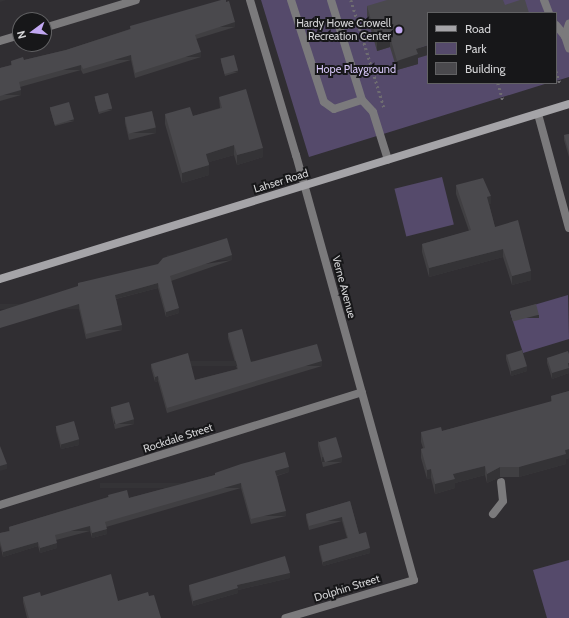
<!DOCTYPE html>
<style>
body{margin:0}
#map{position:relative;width:569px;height:618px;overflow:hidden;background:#302e32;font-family:Cabin,sans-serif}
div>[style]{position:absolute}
.green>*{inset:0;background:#554a6b;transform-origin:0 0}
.path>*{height:2.5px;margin-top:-1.25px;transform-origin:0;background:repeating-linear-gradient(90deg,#6f6d71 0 2px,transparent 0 5px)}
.lane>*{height:8px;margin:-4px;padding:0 4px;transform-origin:4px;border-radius:4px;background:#7b7a7c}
.street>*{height:8px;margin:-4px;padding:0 4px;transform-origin:4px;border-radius:4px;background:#7b7a7c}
.secondary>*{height:8px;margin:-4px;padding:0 4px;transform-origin:4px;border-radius:4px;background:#a5a4a8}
.wall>*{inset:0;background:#403f42}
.shaded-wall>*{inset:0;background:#343336;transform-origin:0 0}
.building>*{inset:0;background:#4a494d;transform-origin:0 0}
.dots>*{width:11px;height:11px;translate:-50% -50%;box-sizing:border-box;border:2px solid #171719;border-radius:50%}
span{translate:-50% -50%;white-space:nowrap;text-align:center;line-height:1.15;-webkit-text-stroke:4px #171719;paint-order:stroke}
.poi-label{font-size:11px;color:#d3d3d5}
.right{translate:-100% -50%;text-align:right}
.park-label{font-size:11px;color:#d5c5f6}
.street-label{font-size:11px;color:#d3d3d5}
.legend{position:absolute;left:427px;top:12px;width:130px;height:72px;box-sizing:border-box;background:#171719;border:1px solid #626264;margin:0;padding:5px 7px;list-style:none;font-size:12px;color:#d3d3d5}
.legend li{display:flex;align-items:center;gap:8px;height:20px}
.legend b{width:20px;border:1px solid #626264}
.north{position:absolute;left:12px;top:12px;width:40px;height:40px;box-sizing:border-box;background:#171719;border:1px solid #626264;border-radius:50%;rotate:255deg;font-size:11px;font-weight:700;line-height:16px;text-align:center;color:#d3d3d5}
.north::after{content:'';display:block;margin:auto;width:14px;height:18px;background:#c2a8f2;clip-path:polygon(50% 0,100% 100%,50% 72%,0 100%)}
</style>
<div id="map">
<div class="green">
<i style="clip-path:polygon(261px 0,569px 0,569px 77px,556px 81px,556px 13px,428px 13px,428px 83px,548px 83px,309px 157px)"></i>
<i style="left:442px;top:177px;width:49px;height:49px;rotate:76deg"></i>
<i style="clip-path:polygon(568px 295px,569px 339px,523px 353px,510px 312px)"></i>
<i style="clip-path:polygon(569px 560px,569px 618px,547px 618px,533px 570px)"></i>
</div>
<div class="path">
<i style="left:351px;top:0;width:112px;rotate:72.9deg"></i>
<i style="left:556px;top:71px;width:13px;rotate:72deg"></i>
<i style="left:498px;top:83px;width:18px;rotate:74deg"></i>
</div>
<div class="lane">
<i style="left:291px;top:0;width:107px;rotate:72.1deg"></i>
<i style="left:324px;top:102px;width:12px;rotate:35deg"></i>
<i style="left:334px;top:109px;width:29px;rotate:-18deg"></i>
<i style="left:331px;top:0;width:105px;rotate:72.8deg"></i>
<i style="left:362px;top:100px;width:16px;rotate:47deg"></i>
<i style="left:373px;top:112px;width:50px;rotate:72.6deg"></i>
<i style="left:544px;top:0;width:14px;rotate:69deg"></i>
<i style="left:556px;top:25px;width:14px;rotate:51deg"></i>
<i style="left:565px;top:36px;width:13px;rotate:72deg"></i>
<i style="left:565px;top:36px;width:13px;rotate:-72deg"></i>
<i style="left:493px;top:514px;width:16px;rotate:-52deg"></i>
<i style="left:503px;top:501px;width:19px;rotate:-96deg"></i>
</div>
<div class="street">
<i style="left:250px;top:0;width:162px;rotate:73.5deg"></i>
<i style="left:296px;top:155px;width:441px;rotate:74.5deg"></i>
<i style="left:414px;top:580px;width:134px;rotate:163.5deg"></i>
<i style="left:44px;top:28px;width:96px;rotate:-16.9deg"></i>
<i style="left:0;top:41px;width:21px;rotate:-17deg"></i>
<i style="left:538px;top:114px;width:118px;rotate:74.8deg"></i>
<i style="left:0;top:505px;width:379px;rotate:-17.3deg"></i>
</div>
<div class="secondary">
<i style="left:0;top:279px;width:595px;rotate:-17.1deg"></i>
</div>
<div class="wall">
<i style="clip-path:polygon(505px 5px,529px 13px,428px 13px,418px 58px,418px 64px,397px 70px,390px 47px,377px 51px,367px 16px,367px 6px)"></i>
<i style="clip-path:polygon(130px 26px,235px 27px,196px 39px,201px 57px,135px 78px,131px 60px,83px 74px,81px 70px,20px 87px,21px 95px,0 101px,0 68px,11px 65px,11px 61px,24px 60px,66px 50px,130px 29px)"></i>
<i style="clip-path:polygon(221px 59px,238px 72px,225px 76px,221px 62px)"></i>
<i style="clip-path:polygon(95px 97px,112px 110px,99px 114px,95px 100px)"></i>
<i style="clip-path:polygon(219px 97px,263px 157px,237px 165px,234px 155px,209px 162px,209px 175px,182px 183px,165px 124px,165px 114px,193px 116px,220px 108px)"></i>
<i style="clip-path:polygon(50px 107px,74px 121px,55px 126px,50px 109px)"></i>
<i style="clip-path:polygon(125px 118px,156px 133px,129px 140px,125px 123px)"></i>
<i style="clip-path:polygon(569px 134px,569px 157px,564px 140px,564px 135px)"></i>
<i style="clip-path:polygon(456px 185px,491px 204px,489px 204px,495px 227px,531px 280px,512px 285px,503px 257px,429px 277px,422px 252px,422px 244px,469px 231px,456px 194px)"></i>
<i style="clip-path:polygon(232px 260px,171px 281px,179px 313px,166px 317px,158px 288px,116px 299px,122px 330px,86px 339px,79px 309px,78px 283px)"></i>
<i style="clip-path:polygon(228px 333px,251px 362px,322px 366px,167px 413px,158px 381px,155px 382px,151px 368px,151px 364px,195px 380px,237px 369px,228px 338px)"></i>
<i style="clip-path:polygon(506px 354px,527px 371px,511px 376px,506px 359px)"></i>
<i style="clip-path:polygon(569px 354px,569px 373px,552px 379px,547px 363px,547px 358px)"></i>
<i style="clip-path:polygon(569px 391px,569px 458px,566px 459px,566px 464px,519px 477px,500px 477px,487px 483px,485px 475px,455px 483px,455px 488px,435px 494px,431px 478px,427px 479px,421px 458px,421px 449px,423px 448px,421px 442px,421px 432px,442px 431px,551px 402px,551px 396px)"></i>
<i style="clip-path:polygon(111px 407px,134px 424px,115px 429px,111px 412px)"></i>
<i style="clip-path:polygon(56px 426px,79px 445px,61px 449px,56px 431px)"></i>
<i style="clip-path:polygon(318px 441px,342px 462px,323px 467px,318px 446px)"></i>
<i style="clip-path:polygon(289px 472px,277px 476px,286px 516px,251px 524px,241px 488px,106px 527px,107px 534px,92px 538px,90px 531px,56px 540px,57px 548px,40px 553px,38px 546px,3px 557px,0 545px,0 533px,9px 531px,9px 527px,108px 497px,108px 495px,129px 498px,215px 475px,215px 473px)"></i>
<i style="clip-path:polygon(350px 501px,359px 534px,370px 553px,323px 566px,319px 550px,319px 546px,347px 538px,342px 521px,309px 530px,306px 518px,306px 514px)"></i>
<i style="clip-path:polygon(290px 578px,238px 590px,238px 593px,193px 606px,189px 590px,189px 585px)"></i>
<i style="clip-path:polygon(41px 596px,118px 601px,149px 596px,161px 618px,27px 618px,23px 602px,23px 597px)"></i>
</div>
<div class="shaded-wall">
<i style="clip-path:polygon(0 0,6px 0,0 2px)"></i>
<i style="left:235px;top:22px;width:5px;height:42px;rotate:90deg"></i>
<i style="clip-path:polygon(390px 37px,390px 47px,377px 51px,377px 41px)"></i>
<i style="clip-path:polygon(428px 45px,428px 55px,418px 58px,418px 64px,397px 70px,397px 61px,416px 49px)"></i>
<i style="left:201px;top:52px;width:5px;height:69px;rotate:90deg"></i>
<i style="left:131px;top:55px;width:5px;height:50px;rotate:90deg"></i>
<i style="left:81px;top:65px;width:5px;height:64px;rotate:90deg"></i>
<i style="left:238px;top:70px;width:2px;height:14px;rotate:90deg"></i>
<i style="left:21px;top:90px;width:5px;height:22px;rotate:90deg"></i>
<i style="left:112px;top:108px;width:2px;height:14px;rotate:90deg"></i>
<i style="left:74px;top:119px;width:2px;height:20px;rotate:90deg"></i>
<i style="left:156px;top:128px;width:5px;height:28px;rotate:90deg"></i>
<i style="clip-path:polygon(234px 145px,234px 155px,206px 163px,206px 154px)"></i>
<i style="clip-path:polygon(263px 148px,263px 157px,237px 165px,237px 155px)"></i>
<i style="clip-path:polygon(209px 165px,209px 175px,182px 183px,182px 173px)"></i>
<i style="clip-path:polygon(491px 196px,491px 204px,487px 205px,487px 197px)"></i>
<i style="clip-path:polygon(503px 249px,503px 257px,429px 277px,429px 268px)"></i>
<i style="left:232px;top:255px;width:5px;height:65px;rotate:90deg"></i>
<i style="clip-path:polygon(531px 271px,531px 280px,512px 285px,512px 276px)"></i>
<i style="clip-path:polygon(158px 283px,158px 288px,115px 299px,115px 295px)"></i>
<i style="left:79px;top:304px;width:5px;height:83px;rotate:90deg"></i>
<i style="clip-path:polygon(179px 308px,179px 313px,166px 317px,166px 312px)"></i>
<i style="left:539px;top:315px;width:3px;height:27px;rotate:90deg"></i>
<i style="left:122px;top:325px;width:5px;height:37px;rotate:90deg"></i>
<i style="left:322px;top:361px;width:5px;height:162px;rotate:90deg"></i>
<i style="clip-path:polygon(568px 363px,569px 363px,569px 373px,552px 379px,552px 373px)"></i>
<i style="clip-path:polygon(527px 366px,527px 371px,511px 376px,511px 371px)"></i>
<i style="clip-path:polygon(158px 376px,158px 381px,155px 382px,155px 377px)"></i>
<i style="left:134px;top:419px;width:5px;height:20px;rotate:90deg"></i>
<i style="clip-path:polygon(79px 439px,79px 445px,61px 449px,61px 444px)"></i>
<i style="clip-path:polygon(569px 449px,569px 458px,566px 459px,566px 464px,519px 477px,519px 467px)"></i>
<i style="left:342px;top:457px;width:5px;height:20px;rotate:90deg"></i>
<i style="clip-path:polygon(7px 464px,7px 469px,0 471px,0 466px)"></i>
<i style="clip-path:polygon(485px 466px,485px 475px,455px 483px,455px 488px,435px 494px,435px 484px,453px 474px)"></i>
<i style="clip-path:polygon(289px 467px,289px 472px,275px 476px,275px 471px)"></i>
<i style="clip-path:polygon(500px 467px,500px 477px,487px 483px,487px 474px)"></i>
<i style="clip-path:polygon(431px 469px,431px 478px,427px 479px,427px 470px)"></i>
<i style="left:241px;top:483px;width:5px;height:141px;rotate:90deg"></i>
<i style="left:286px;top:511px;width:5px;height:36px;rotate:90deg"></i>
<i style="left:342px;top:517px;width:4px;height:34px;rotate:90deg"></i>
<i style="left:90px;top:526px;width:5px;height:36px;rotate:90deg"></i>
<i style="clip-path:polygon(107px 529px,107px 534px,92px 538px,92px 533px)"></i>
<i style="clip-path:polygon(38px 542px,38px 546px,3px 557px,3px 552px)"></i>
<i style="clip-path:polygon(57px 543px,57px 548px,40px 553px,40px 548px)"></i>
<i style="clip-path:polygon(370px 548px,370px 553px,323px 566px,323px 562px)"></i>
<i style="clip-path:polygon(290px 573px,290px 578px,238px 590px,238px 593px,193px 606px,193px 601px,237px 585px)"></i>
</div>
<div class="building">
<i style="clip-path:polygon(221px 0,226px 0,226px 2px,229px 1px,235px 22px,195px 35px,201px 52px,135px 73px,131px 55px,83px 69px,81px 65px,19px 82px,21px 90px,0 96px,0 68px,12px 65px,11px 61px,23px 57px,24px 60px,66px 50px,131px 29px,130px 26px)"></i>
<i style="clip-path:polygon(387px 0,503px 0,505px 5px,520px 0,525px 0,529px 13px,428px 13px,428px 45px,416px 49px,418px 54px,397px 61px,390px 37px,377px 41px,367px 6px)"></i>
<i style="left:234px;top:55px;width:16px;height:14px;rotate:75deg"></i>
<i style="clip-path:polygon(246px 89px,263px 148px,237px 155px,234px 145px,206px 154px,209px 165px,182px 173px,165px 114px,190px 107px,193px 116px,222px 108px,219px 97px)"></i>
<i style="left:108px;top:93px;width:16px;height:14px;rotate:75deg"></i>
<i style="left:69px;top:102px;width:18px;height:20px;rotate:74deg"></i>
<i style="left:152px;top:111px;width:17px;height:28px;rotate:77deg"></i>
<i style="clip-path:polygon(569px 134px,569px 152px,564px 135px)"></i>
<i style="clip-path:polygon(483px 178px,491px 196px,487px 197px,495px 227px,518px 220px,531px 271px,512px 276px,503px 249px,429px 268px,422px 244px,471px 230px,456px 185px)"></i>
<i style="clip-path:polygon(227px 238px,232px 255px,170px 276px,179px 308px,166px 312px,158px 283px,115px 295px,122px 325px,86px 334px,79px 304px,0 328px,0 311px,78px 286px,78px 283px,158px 264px,163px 258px)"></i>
<i style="left:536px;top:304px;width:11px;height:27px;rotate:75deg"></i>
<i style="clip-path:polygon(242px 329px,251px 362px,317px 344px,322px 361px,167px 408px,158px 376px,155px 377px,151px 364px,188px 353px,195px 380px,238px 369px,228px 333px)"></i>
<i style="left:522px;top:350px;width:17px;height:16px;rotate:73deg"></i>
<i style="clip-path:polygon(568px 351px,569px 354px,569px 363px,568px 363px,569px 368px,552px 373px,547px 358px)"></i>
<i style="clip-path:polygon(569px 391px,569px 449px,565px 450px,566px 454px,519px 467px,500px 467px,487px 474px,485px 466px,453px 474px,455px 479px,435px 484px,431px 469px,427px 470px,421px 449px,425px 448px,421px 432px,441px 427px,442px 431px,552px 401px,551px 396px)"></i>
<i style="left:129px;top:402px;width:18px;height:19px;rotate:74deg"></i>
<i style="left:74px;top:421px;width:19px;height:19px;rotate:74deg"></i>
<i style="left:336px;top:437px;width:21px;height:18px;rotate:73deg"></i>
<i style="clip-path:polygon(0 446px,7px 464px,0 466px)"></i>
<i style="clip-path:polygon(285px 452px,289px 467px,275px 471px,286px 511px,251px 519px,241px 483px,105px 522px,107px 529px,92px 533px,90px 526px,55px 535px,57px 543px,40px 548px,38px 542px,3px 552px,0 541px,0 533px,10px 531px,9px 527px,109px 497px,108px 495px,127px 490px,129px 498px,215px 475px,215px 473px,241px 464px)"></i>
<i style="clip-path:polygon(350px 501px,359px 534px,366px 532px,370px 548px,323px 562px,319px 546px,348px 538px,342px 517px,309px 526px,306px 514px)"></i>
<i style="clip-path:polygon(285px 556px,290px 573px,237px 585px,238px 588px,193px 601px,189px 585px)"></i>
<i style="clip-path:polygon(111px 574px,118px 601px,148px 592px,149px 596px,154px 595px,161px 618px,29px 618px,23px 597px,40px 592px,41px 596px)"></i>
</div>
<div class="dots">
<i style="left:399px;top:30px;background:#c2a8f2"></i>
</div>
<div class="poi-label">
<span class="right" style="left:391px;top:30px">Hardy Howe Crowell<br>Recreation Center</span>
</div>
<div class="park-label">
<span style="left:356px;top:69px">Hope Playground</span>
</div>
<div class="street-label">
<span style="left:281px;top:181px;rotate:-17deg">Lahser Road</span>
<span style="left:344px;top:287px;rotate:75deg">Verne Avenue</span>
<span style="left:178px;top:438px;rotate:-18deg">Rockdale Street</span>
<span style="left:347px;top:588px;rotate:-17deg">Dolphin Street</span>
</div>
<ul class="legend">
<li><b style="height:5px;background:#a5a4a8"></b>Road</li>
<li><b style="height:11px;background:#554a6b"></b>Park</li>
<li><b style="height:11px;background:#4a494d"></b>Building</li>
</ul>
<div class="north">N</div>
</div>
